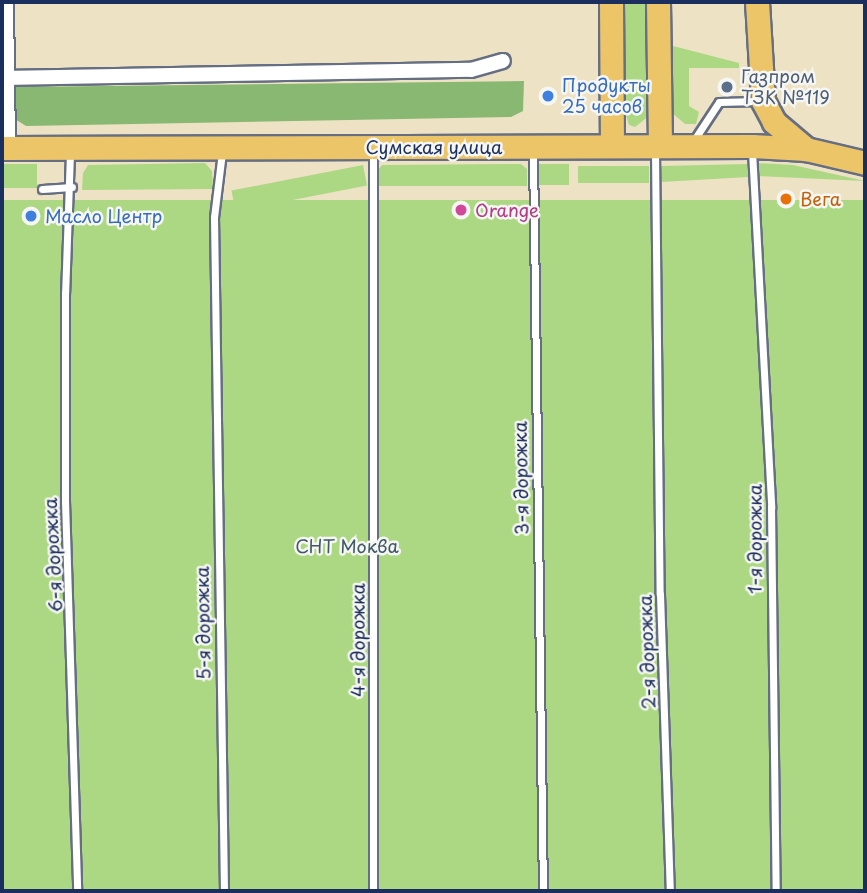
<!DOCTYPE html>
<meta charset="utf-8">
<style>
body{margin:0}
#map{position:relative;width:867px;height:893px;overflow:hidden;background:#eee2c4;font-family:"Playpen Sans",sans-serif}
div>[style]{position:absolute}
.green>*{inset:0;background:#acd884;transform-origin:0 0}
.forest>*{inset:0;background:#89b872}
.roads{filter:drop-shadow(2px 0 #656e82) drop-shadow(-2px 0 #656e82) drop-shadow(0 2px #656e82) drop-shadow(0 -2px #656e82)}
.service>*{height:7px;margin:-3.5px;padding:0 3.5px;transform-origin:3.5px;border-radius:3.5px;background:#fff}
.minor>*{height:14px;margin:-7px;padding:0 7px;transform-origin:7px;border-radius:7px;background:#fff}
.primary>*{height:23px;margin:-11.5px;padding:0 11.5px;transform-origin:11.5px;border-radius:11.5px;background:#edc569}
.dots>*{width:19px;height:19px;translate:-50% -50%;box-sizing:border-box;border:4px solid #f6f6f2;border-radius:50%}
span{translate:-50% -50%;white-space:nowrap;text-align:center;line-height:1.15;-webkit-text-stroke:5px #f6f6f2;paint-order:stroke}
.service-label{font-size:18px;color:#4e5e75}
.left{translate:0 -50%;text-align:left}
.shop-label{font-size:18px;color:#366cbe}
.street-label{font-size:18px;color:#1b2f5e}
.food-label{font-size:18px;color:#c56008}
.hotel-label{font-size:18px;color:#b23c85}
.park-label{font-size:18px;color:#3f5968}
.frame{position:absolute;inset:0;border:4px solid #1b2f5e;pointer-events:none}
</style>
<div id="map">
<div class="green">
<i style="clip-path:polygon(624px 2px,650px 2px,650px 115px,635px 127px,629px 125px,625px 112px)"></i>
<i style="clip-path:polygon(673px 46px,739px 63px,739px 68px,689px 68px,689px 106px,699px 112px,696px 124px,685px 124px,672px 113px,667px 73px)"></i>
<i style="clip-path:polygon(205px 163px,212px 171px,213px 189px,82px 190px,83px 173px,88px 165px)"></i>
<i style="clip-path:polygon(756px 163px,793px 165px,865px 181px,757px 176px)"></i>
<i style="left:2px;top:164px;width:35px;height:24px"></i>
<i style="clip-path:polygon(521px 164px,527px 169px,527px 186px,378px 186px,378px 170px,382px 165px)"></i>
<i style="left:538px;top:164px;width:31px;height:21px"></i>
<i style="clip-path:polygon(748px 164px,748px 177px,661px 182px,660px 166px)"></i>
<i style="left:363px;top:165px;width:21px;height:134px;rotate:79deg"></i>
<i style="left:649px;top:166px;width:17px;height:71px;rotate:90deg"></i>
<i style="left:2px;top:200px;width:863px;height:691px"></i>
</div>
<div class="forest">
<i style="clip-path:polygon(524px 81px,523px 111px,511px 117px,26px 126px,15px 119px,13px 112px,14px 87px)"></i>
</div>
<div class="roads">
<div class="service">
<i style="left:694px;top:140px;width:45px;rotate:-56.7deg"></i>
<i style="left:719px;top:102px;width:40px;rotate:-1.4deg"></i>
<i style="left:533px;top:151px;width:740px;rotate:89.23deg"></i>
<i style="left:655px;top:151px;width:443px;rotate:89.4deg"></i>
<i style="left:660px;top:594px;width:297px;rotate:88.1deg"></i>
<i style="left:752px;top:151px;width:357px;rotate:86.9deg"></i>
<i style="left:771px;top:507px;width:384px;rotate:89.3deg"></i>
<i style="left:222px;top:152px;width:65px;rotate:97deg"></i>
<i style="left:214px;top:217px;width:674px;rotate:89.15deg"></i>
<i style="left:373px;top:152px;width:739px;rotate:90deg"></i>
<i style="left:70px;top:153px;width:140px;rotate:92deg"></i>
<i style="left:65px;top:293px;width:208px;rotate:90deg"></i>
<i style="left:65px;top:501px;width:390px;rotate:88.2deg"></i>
<i style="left:42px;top:189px;width:30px;rotate:-4deg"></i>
</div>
<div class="minor">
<i style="left:6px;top:2px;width:146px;rotate:89.2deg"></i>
<i style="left:2px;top:78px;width:469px;rotate:-1deg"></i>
<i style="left:471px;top:70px;width:33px;rotate:-16deg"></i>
</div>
<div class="primary">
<i style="left:611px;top:2px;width:144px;rotate:89.6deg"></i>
<i style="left:658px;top:2px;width:144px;rotate:89.2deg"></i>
<i style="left:757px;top:2px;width:99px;rotate:86.5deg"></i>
<i style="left:763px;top:101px;width:24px;rotate:62deg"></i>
<i style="left:774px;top:122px;width:42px;rotate:40.2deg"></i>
<i style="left:2px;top:148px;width:750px;rotate:-0.15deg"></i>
<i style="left:752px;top:146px;width:54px;rotate:3.2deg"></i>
<i style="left:806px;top:149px;width:61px;rotate:13.3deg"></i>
</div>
</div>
<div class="dots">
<i style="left:727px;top:87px;background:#5c6f8a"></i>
<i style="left:548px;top:96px;background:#3f7fe0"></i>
<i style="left:786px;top:199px;background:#e8710a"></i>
<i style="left:461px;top:210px;background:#d1479c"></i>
<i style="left:31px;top:216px;background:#3f7fe0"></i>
</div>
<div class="service-label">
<span class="left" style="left:741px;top:87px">Газпром<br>ТЗК №119</span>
</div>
<div class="shop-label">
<span class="left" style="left:562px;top:96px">Продукты<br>25 часов</span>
<span class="left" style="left:45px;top:216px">Масло Центр</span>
</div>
<div class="street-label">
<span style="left:434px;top:147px">Сумская улица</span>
<span style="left:521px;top:478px;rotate:-91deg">3-я дорожка</span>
<span style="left:755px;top:539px;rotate:-90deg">1-я дорожка</span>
<span style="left:53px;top:555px;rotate:-93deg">6-я дорожка</span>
<span style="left:203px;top:623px;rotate:-91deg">5-я дорожка</span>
<span style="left:358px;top:640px;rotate:-90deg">4-я дорожка</span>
<span style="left:647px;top:652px;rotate:-92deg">2-я дорожка</span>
</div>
<div class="food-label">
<span class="left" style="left:800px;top:199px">Вега</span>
</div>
<div class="hotel-label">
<span class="left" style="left:475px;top:210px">Orange</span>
</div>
<div class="park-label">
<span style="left:347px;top:546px">СНТ Моква</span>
</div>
<div class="frame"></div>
</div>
